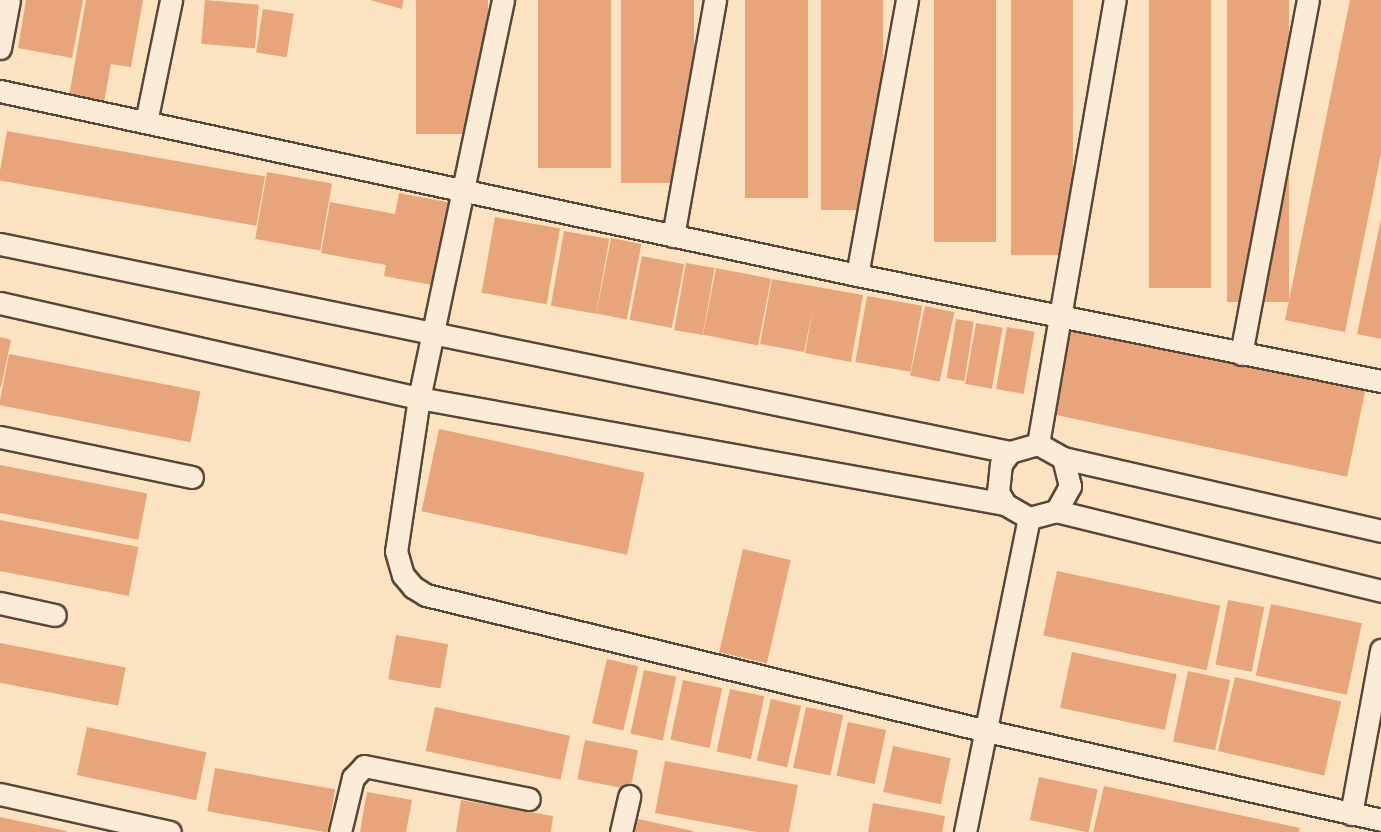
<!DOCTYPE html>
<style>
body{margin:0}
#map{position:relative;width:1381px;height:832px;overflow:hidden;background:#fbe2c1;font-family:"IM FELL DW Pica",serif}
div>[style]{position:absolute}
.building>*{inset:0;background:#e8a57b;transform-origin:0 0}
.roads{filter:drop-shadow(2px 0 #584638) drop-shadow(-2px 0 #584638) drop-shadow(0 2px #584638) drop-shadow(0 -2px #584638)}
.minor>*{height:21px;margin:-10.5px;padding:0 10.5px;transform-origin:10.5px;border-radius:10.5px;background:#fcecd7}
span{translate:-50% -50%;white-space:nowrap;text-align:center;line-height:1.15;-webkit-text-stroke:5px #fcecd7;paint-order:stroke}
</style>
<div id="map">
<div class="building">
<i style="clip-path:polygon(26px 0,83px 0,72px 58px,18px 48px)"></i>
<i style="clip-path:polygon(86px 0,143px 0,131px 67px,111px 64px,104px 102px,69px 96px)"></i>
<i style="left:205px;top:0;width:54px;height:44px;rotate:5deg"></i>
<i style="clip-path:polygon(370px 0,403px 0,402px 9px)"></i>
<i style="left:416px;top:0;width:72px;height:134px"></i>
<i style="left:538px;top:0;width:73px;height:168px"></i>
<i style="left:621px;top:0;width:73px;height:183px"></i>
<i style="left:745px;top:0;width:63px;height:198px"></i>
<i style="left:821px;top:0;width:62px;height:210px"></i>
<i style="left:934px;top:0;width:62px;height:242px"></i>
<i style="left:1011px;top:0;width:62px;height:255px"></i>
<i style="left:1149px;top:0;width:62px;height:288px"></i>
<i style="left:1227px;top:0;width:62px;height:302px"></i>
<i style="clip-path:polygon(1350px 0,1381px 0,1381px 154px,1345px 332px,1285px 320px)"></i>
<i style="left:263px;top:9px;width:31px;height:44px;rotate:9deg"></i>
<i style="left:7px;top:131px;width:262px;height:50px;rotate:10deg"></i>
<i style="left:267px;top:172px;width:66px;height:68px;rotate:10deg"></i>
<i style="clip-path:polygon(399px 193px,452px 203px,437px 286px,384px 276px,386px 265px,321px 253px,330px 202px,395px 214px)"></i>
<i style="left:495px;top:217px;width:66px;height:77px;rotate:10deg"></i>
<i style="clip-path:polygon(1381px 219px,1381px 339px,1357px 334px)"></i>
<i style="left:564px;top:231px;width:46px;height:76px;rotate:10deg"></i>
<i style="left:611px;top:238px;width:31px;height:77px;rotate:11deg"></i>
<i style="left:642px;top:256px;width:43px;height:65px;rotate:11deg"></i>
<i style="left:686px;top:263px;width:29px;height:68px;rotate:10deg"></i>
<i style="left:716px;top:268px;width:56px;height:68px;rotate:11deg"></i>
<i style="clip-path:polygon(772px 279px,863px 295px,851px 362px,805px 353px,813px 308px,804px 352px,760px 344px)"></i>
<i style="left:867px;top:296px;width:56px;height:67px;rotate:10deg"></i>
<i style="left:925px;top:306px;width:30px;height:71px;rotate:12deg"></i>
<i style="left:956px;top:319px;width:18px;height:60px;rotate:9deg"></i>
<i style="left:976px;top:323px;width:27px;height:62px;rotate:10deg"></i>
<i style="left:1071px;top:323px;width:302px;height:93px;rotate:12deg"></i>
<i style="left:1007px;top:327px;width:28px;height:63px;rotate:10deg"></i>
<i style="clip-path:polygon(0 337px,11px 340px,1px 387px,0 387px)"></i>
<i style="left:9px;top:354px;width:195px;height:52px;rotate:11deg"></i>
<i style="left:439px;top:429px;width:210px;height:84px;rotate:12deg"></i>
<i style="left:0;top:465px;width:150px;height:47px;rotate:11deg"></i>
<i style="left:0;top:520px;width:141px;height:50px;rotate:11deg"></i>
<i style="left:743px;top:549px;width:49px;height:106px;rotate:13deg"></i>
<i style="left:1057px;top:571px;width:167px;height:66px;rotate:12deg"></i>
<i style="left:1228px;top:600px;width:37px;height:66px;rotate:11deg"></i>
<i style="left:1271px;top:604px;width:93px;height:73px;rotate:12deg"></i>
<i style="left:396px;top:635px;width:53px;height:45px;rotate:10deg"></i>
<i style="left:0;top:643px;width:128px;height:39px;rotate:11deg"></i>
<i style="left:1072px;top:652px;width:107px;height:57px;rotate:12deg"></i>
<i style="left:607px;top:659px;width:32px;height:66px;rotate:13deg"></i>
<i style="left:644px;top:670px;width:33px;height:65px;rotate:12deg"></i>
<i style="left:1188px;top:671px;width:43px;height:72px;rotate:12deg"></i>
<i style="left:1235px;top:677px;width:109px;height:76px;rotate:13deg"></i>
<i style="left:683px;top:680px;width:40px;height:61px;rotate:12deg"></i>
<i style="left:730px;top:689px;width:35px;height:64px;rotate:12deg"></i>
<i style="left:771px;top:699px;width:31px;height:63px;rotate:13deg"></i>
<i style="left:435px;top:707px;width:138px;height:45px;rotate:12deg"></i>
<i style="left:806px;top:707px;width:38px;height:62px;rotate:12deg"></i>
<i style="left:848px;top:722px;width:39px;height:55px;rotate:12deg"></i>
<i style="left:87px;top:727px;width:122px;height:49px;rotate:12deg"></i>
<i style="left:585px;top:740px;width:54px;height:40px;rotate:11deg"></i>
<i style="left:893px;top:746px;width:59px;height:47px;rotate:12deg"></i>
<i style="clip-path:polygon(665px 761px,798px 785px,789px 832px,757px 832px,655px 813px)"></i>
<i style="left:215px;top:768px;width:122px;height:44px;rotate:10deg"></i>
<i style="left:1039px;top:777px;width:60px;height:44px;rotate:12deg"></i>
<i style="clip-path:polygon(1104px 786px,1300px 828px,1299px 832px,1093px 832px)"></i>
<i style="clip-path:polygon(367px 792px,412px 800px,406px 832px,360px 832px)"></i>
<i style="clip-path:polygon(461px 800px,553px 816px,551px 832px,456px 832px)"></i>
<i style="clip-path:polygon(873px 803px,945px 816px,942px 832px,868px 832px)"></i>
<i style="clip-path:polygon(0 817px,66px 831px,66px 832px,0 832px)"></i>
<i style="clip-path:polygon(638px 819px,693px 831px,693px 832px,635px 832px)"></i>
</div>
<div class="roads">
<div class="minor">
<i style="left:503px;top:0;width:407px;rotate:101.9deg"></i>
<i style="left:419px;top:398px;width:155px;rotate:98.5deg"></i>
<i style="left:396px;top:551px;width:25px;rotate:74deg"></i>
<i style="left:403px;top:575px;width:16px;rotate:50deg"></i>
<i style="left:413px;top:587px;width:15px;rotate:32deg"></i>
<i style="left:426px;top:595px;width:577px;rotate:13.63deg"></i>
<i style="left:987px;top:731px;width:404px;rotate:12.7deg"></i>
<i style="left:0;top:48px;width:49px;rotate:-79.4deg"></i>
<i style="left:0;top:91px;width:877px;rotate:12.12deg"></i>
<i style="left:857px;top:275px;width:535px;rotate:11.44deg"></i>
<i style="left:146px;top:122px;width:125px;rotate:-78.4deg"></i>
<i style="left:673px;top:236px;width:240px;rotate:-79.9deg"></i>
<i style="left:0;top:244px;width:1031px;rotate:11.64deg"></i>
<i style="left:857px;top:275px;width:280px;rotate:-79.7deg"></i>
<i style="left:0;top:303px;width:430px;rotate:12.8deg"></i>
<i style="left:419px;top:398px;width:596px;rotate:10.25deg"></i>
<i style="left:1241px;top:354px;width:360px;rotate:-79.3deg"></i>
<i style="left:0;top:437px;width:196px;rotate:11.8deg"></i>
<i style="left:1038px;top:444px;width:451px;rotate:-80.2deg"></i>
<i style="left:1063px;top:458px;width:29px;rotate:76deg"></i>
<i style="left:1070px;top:486px;width:29px;rotate:119deg"></i>
<i style="left:1056px;top:511px;width:28px;rotate:165deg"></i>
<i style="left:1029px;top:518px;width:28px;rotate:-150deg"></i>
<i style="left:1005px;top:504px;width:14px;rotate:-120deg"></i>
<i style="left:998px;top:492px;width:28px;rotate:-84deg"></i>
<i style="left:1001px;top:464px;width:15px;rotate:-53deg"></i>
<i style="left:1010px;top:452px;width:29px;rotate:-16deg"></i>
<i style="left:1038px;top:444px;width:29px;rotate:29deg"></i>
<i style="left:1063px;top:458px;width:326px;rotate:12.9deg"></i>
<i style="left:1056px;top:511px;width:335px;rotate:13.8deg"></i>
<i style="left:0;top:603px;width:56px;rotate:12.3deg"></i>
<i style="left:0;top:794px;width:174px;rotate:12.6deg"></i>
<i style="left:1351px;top:814px;width:167px;rotate:-79.6deg"></i>
<i style="left:340px;top:832px;width:56px;rotate:-76.5deg"></i>
<i style="left:353px;top:778px;width:16px;rotate:-47deg"></i>
<i style="left:364px;top:766px;width:168px;rotate:11.3deg"></i>
<i style="left:621px;top:832px;width:37px;rotate:-77deg"></i>
<i style="left:965px;top:832px;width:320px;rotate:-78.5deg"></i>
</div>
</div>
</div>
